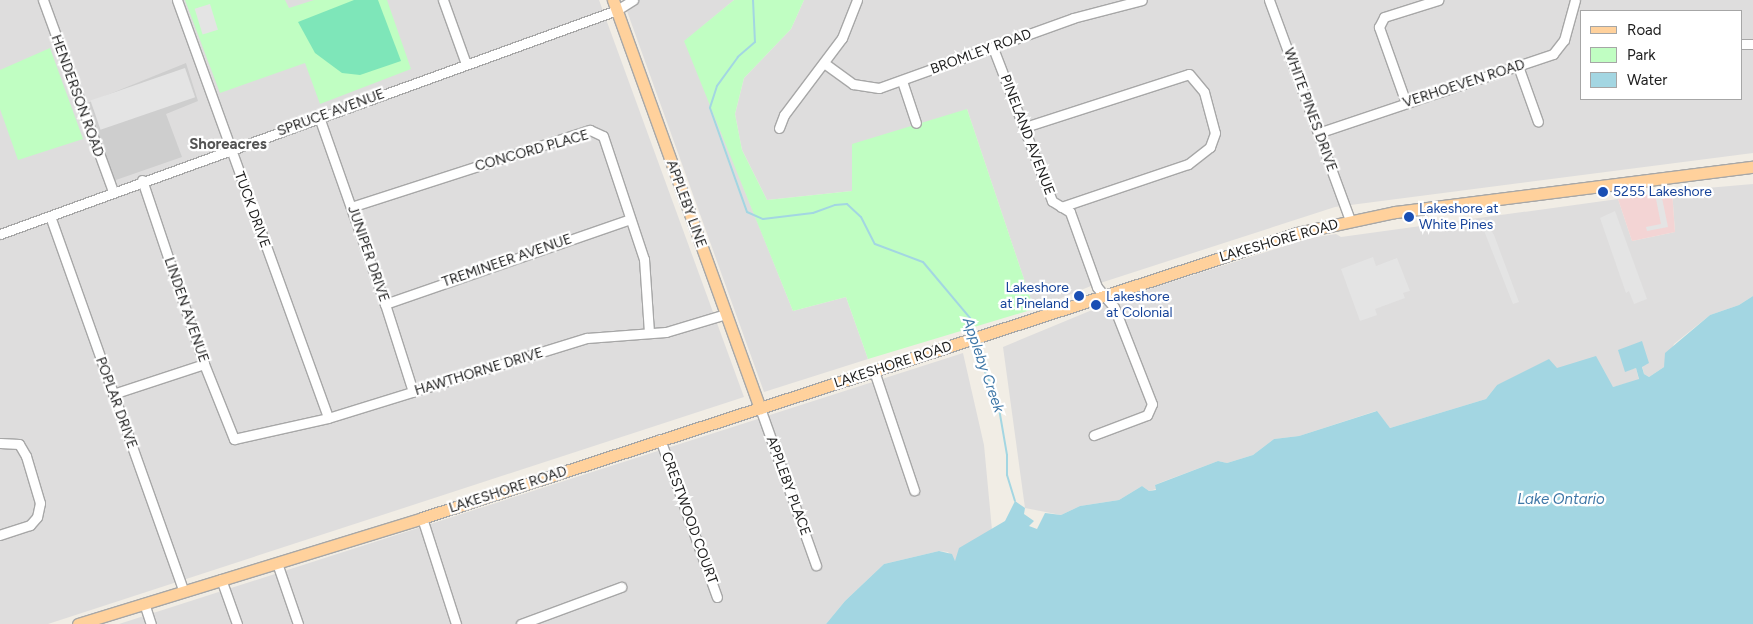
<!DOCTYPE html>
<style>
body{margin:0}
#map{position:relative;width:1753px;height:624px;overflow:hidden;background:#f1ede5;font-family:Figtree,sans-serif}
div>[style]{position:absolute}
.residential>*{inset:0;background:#dedddd}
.commercial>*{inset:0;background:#f3d4d4}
.religious>*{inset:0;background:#cecece}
.park>*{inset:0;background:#c0fec2}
.pitch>*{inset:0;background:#7ee6b9}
.parking>*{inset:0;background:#e4e4e4;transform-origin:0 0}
.water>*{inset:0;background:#a3d6e2}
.stream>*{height:2px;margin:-1px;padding:0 1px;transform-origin:1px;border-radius:1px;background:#a3d6e2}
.roads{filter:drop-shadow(1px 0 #a7a7a7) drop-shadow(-1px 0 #a7a7a7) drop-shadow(0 1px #a7a7a7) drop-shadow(0 -1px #a7a7a7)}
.minor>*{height:9px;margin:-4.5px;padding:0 4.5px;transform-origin:4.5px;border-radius:4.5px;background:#fff}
.major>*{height:11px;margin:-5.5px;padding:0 5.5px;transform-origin:5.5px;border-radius:5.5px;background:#ffd19c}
.dots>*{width:14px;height:14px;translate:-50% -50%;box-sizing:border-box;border:2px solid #fff;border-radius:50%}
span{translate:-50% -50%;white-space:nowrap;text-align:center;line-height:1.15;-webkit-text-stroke:4.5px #fff;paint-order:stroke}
.street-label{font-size:14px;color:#202020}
.transit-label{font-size:14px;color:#164399}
.left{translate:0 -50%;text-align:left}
.right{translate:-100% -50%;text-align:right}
.neighbourhood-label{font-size:15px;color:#535353;font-weight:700}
.water-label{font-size:15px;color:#3f77a7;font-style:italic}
.legend{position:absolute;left:1580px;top:10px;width:162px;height:90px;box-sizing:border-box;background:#fff;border:1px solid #a6a6a6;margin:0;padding:6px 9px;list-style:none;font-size:15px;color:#202020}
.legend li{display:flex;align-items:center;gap:10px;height:25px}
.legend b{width:25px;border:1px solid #a6a6a6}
</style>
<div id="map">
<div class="residential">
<i style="clip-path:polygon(0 0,599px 0,744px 397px,48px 624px,0 624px)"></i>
<i style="clip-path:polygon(623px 0,734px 0,685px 41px,793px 311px,846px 297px,868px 359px,764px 392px)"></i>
<i style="clip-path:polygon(evenodd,804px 0,1753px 0,1753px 153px,1335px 207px,1091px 286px,1034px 309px,967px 109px,852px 191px,767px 200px,742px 150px,735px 114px,744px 78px,791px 29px,804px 0,1582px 11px,1742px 11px,1742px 99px,1582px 99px,1582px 11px)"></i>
<i style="clip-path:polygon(1753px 184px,1753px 296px,1739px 305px,1710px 315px,1674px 344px,1664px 367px,1649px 377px,1644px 374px,1642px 366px,1649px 363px,1625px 371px,1636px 368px,1639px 380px,1613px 387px,1557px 368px,1497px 385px,1486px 399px,1390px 428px,1376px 411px,1299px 436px,1274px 439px,1253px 455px,1227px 463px,1218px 461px,1162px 482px,1155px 485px,1156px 489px,1149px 491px,1142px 486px,1119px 500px,1080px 506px,1061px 515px,1025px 508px,1003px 347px,1121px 298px,1310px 238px,1336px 234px,1341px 237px,1618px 199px,1632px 241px,1675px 232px,1672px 191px)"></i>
<i style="clip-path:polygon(963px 353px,984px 445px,992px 530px,971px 542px,955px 561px,948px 552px,939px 551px,884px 564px,845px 601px,826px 624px,119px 624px)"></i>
</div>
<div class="commercial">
<i style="clip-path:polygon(1672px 191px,1675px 232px,1632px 241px,1618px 199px)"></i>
</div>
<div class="religious">
<i style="clip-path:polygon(186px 63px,198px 101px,166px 114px,182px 157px,113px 181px,85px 104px)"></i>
</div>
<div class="park">
<i style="clip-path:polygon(185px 0,285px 0,289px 8px,314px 0,387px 0,411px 69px,320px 104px,305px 63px,220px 93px)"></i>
<i style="clip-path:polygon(734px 0,804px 0,791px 29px,744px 78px,735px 114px,742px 150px,767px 200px,852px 191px,852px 144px,967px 109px,1034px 309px,868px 359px,846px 297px,793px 311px,684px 41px)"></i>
<i style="clip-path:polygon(50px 48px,83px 139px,18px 160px,0 109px,0 70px)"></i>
</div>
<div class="pitch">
<i style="clip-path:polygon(354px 0,378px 0,401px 61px,360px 75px,342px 73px,315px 53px,298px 22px)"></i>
</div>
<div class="parking">
<i style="left:210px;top:4px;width:27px;height:16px;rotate:73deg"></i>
<i style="left:185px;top:68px;width:31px;height:100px;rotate:71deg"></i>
<i style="clip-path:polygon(1661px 193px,1668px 227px,1647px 231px,1646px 227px,1661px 224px,1655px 194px)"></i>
<i style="clip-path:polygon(1615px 211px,1647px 299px,1634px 304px,1629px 291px,1626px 293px,1600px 218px)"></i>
<i style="clip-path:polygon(1485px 220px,1494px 235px,1519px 302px,1513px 304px,1481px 223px)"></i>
<i style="clip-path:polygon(1373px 257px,1376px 266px,1397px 258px,1410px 291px,1403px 293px,1405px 298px,1375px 309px,1377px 315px,1360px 321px,1341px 269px)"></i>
</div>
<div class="water">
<i style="clip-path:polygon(1753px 296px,1753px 624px,826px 624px,845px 601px,884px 564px,939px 551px,952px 554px,955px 561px,959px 548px,1005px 521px,1015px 501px,1025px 508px,1024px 514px,1034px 521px,1029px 526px,1037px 529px,1045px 513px,1061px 515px,1080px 506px,1119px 500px,1142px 486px,1149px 491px,1156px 490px,1155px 485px,1218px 461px,1227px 463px,1253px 455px,1274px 439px,1299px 436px,1377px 411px,1390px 428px,1486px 399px,1497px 385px,1549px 359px,1557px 368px,1596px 356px,1613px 387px,1639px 379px,1636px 368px,1625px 372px,1618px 350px,1642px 341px,1649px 363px,1642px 367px,1644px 374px,1649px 377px,1664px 367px,1665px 353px,1710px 315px,1739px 305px)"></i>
</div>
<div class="stream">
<i style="left:753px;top:0;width:42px;rotate:87.3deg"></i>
<i style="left:755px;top:42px;width:23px;rotate:139deg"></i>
<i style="left:738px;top:57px;width:36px;rotate:126deg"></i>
<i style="left:717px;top:86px;width:23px;rotate:108deg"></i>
<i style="left:710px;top:108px;width:110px;rotate:70.4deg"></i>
<i style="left:747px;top:212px;width:17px;rotate:24deg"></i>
<i style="left:763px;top:219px;width:50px;rotate:-6.8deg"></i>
<i style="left:813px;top:213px;width:23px;rotate:-20deg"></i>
<i style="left:835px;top:205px;width:12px;rotate:-5deg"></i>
<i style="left:847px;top:204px;width:19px;rotate:43deg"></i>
<i style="left:861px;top:217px;width:30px;rotate:63deg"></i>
<i style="left:875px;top:244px;width:51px;rotate:20.6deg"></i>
<i style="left:923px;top:262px;width:73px;rotate:50deg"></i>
<i style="left:970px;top:318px;width:17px;rotate:77deg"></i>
<i style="left:975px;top:342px;width:17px;rotate:77deg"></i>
<i style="left:979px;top:359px;width:42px;rotate:64.7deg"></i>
<i style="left:997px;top:397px;width:59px;rotate:80.2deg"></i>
<i style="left:1007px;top:455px;width:20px;rotate:90deg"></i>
<i style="left:1007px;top:475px;width:27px;rotate:73deg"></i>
</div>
<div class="roads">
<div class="minor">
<i style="left:43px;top:0;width:203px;rotate:69.9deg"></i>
<i style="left:177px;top:0;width:444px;rotate:70.1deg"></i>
<i style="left:443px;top:0;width:68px;rotate:70.2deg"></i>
<i style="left:1269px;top:0;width:234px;rotate:69.8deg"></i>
<i style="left:1742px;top:44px;width:11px"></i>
<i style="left:993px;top:48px;width:164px;rotate:68.9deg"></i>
<i style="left:1052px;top:201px;width:21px;rotate:31deg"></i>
<i style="left:1070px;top:212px;width:80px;rotate:70.2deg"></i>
<i style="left:1097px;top:287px;width:26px;rotate:50deg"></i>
<i style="left:1114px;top:307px;width:104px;rotate:68.6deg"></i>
<i style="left:1152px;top:404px;width:12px;rotate:114deg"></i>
<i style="left:1147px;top:415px;width:57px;rotate:159.3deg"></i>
<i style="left:824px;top:63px;width:36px;rotate:36deg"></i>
<i style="left:853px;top:84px;width:26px;rotate:9deg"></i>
<i style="left:879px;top:88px;width:206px;rotate:-19.8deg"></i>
<i style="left:1073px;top:18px;width:71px;rotate:-14.6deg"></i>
<i style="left:1518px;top:66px;width:59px;rotate:70.3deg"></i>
<i style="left:902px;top:81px;width:44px;rotate:71.6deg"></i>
<i style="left:1406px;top:103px;width:81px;rotate:-109.6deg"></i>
<i style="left:1379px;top:27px;width:11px;rotate:-63deg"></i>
<i style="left:1384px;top:17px;width:57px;rotate:-17.5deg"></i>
<i style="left:319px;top:117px;width:198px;rotate:70.6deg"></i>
<i style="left:385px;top:304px;width:92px;rotate:72.3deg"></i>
<i style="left:1025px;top:127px;width:172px;rotate:-17.9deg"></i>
<i style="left:1189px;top:74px;width:23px;rotate:50deg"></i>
<i style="left:1204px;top:92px;width:42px;rotate:75deg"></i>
<i style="left:1215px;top:133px;width:15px;rotate:110deg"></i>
<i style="left:1210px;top:147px;width:28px;rotate:142deg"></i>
<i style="left:1188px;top:164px;width:134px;rotate:161.3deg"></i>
<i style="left:779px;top:128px;width:14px;rotate:-69deg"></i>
<i style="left:784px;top:115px;width:96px;rotate:-53deg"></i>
<i style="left:842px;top:38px;width:41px;rotate:-68.5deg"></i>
<i style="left:1318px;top:133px;width:248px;rotate:-18.6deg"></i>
<i style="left:1553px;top:54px;width:18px;rotate:-52deg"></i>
<i style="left:1564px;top:40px;width:41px;rotate:-74.6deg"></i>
<i style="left:142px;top:180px;width:194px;rotate:71.4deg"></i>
<i style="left:204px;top:364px;width:81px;rotate:68.2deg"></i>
<i style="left:234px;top:439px;width:96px;rotate:-12.6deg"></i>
<i style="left:328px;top:418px;width:271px;rotate:-17.2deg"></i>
<i style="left:587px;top:338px;width:79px;rotate:-4.3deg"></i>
<i style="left:666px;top:332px;width:63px;rotate:-16.7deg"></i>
<i style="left:351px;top:207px;width:251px;rotate:-17.9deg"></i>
<i style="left:590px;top:130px;width:14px;rotate:25deg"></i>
<i style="left:603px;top:136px;width:130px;rotate:71.6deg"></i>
<i style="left:644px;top:259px;width:74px;rotate:86.1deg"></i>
<i style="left:50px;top:216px;width:397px;rotate:70.4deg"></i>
<i style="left:0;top:234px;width:656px;rotate:-19.95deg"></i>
<i style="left:617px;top:10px;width:19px;rotate:-32deg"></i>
<i style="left:385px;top:304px;width:259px;rotate:-19.1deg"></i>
<i style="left:874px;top:371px;width:126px;rotate:71.4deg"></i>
<i style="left:113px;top:394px;width:96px;rotate:-18.2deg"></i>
<i style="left:760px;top:408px;width:167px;rotate:70.4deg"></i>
<i style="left:660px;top:439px;width:168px;rotate:70.2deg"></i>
<i style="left:0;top:443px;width:19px;rotate:3deg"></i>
<i style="left:19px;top:444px;width:14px;rotate:60deg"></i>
<i style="left:26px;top:456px;width:49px;rotate:73.4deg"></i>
<i style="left:40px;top:503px;width:14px;rotate:102deg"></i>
<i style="left:37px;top:517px;width:11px;rotate:131deg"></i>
<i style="left:30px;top:525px;width:32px;rotate:162deg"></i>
<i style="left:422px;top:518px;width:111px;rotate:72.2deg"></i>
<i style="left:277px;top:563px;width:65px;rotate:71deg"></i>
<i style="left:221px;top:579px;width:48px;rotate:70.4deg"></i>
<i style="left:144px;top:603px;width:22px;rotate:72deg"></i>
<i style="left:521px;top:624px;width:107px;rotate:-20.3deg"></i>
</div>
<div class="major">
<i style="left:613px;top:0;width:434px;rotate:70.2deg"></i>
<i style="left:78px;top:624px;width:360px;rotate:-17.1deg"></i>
<i style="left:422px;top:518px;width:920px;rotate:-18.04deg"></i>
<i style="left:1297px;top:233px;width:100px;rotate:-12.1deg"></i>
<i style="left:1395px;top:212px;width:361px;rotate:-7.2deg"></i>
</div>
</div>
<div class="dots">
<i style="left:1603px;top:192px;background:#1a4fb4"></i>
<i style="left:1409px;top:217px;background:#1a4fb4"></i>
<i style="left:1079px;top:296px;background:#1a4fb4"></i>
<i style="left:1096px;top:305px;background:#1a4fb4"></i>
</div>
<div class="street-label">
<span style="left:981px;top:52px;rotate:-20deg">BROMLEY ROAD</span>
<span style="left:1464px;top:84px;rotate:-18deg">VERHOEVEN ROAD</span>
<span style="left:77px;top:96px;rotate:70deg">HENDERSON ROAD</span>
<span style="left:1310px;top:110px;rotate:70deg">WHITE PINES DRIVE</span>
<span style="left:331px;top:113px;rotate:-20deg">SPRUCE AVENUE</span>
<span style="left:1027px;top:135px;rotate:69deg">PINELAND AVENUE</span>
<span style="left:532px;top:151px;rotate:-16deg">CONCORD PLACE</span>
<span style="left:686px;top:204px;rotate:70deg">APPLEBY LINE</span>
<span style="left:252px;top:210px;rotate:70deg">TUCK DRIVE</span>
<span style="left:1279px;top:241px;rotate:-16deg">LAKESHORE ROAD</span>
<span style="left:368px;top:254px;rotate:71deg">JUNIPER DRIVE</span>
<span style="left:507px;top:261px;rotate:-19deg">TREMINEER AVENUE</span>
<span style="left:186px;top:310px;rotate:71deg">LINDEN AVENUE</span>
<span style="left:893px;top:365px;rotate:-18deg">LAKESHORE ROAD</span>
<span style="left:479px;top:372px;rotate:-17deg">HAWTHORNE DRIVE</span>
<span style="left:116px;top:403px;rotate:70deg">POPLAR DRIVE</span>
<span style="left:788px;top:486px;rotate:70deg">APPLEBY PLACE</span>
<span style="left:508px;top:490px;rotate:-18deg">LAKESHORE ROAD</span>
<span style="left:689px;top:518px;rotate:70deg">CRESTWOOD COURT</span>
</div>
<div class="transit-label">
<span class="left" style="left:1613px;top:192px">5255 Lakeshore</span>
<span class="left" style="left:1419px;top:217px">Lakeshore at<br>White Pines</span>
<span class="right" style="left:1069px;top:296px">Lakeshore<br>at Pineland</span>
<span class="left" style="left:1106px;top:305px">Lakeshore<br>at Colonial</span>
</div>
<div class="neighbourhood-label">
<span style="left:228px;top:145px">Shoreacres</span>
</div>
<div class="water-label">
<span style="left:983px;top:365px;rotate:71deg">Appleby Creek</span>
<span style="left:1561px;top:500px">Lake Ontario</span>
</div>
<ul class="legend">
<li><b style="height:6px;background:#ffd19c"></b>Road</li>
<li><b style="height:14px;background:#c0fec2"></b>Park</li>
<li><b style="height:14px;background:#a3d6e2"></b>Water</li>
</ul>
</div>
